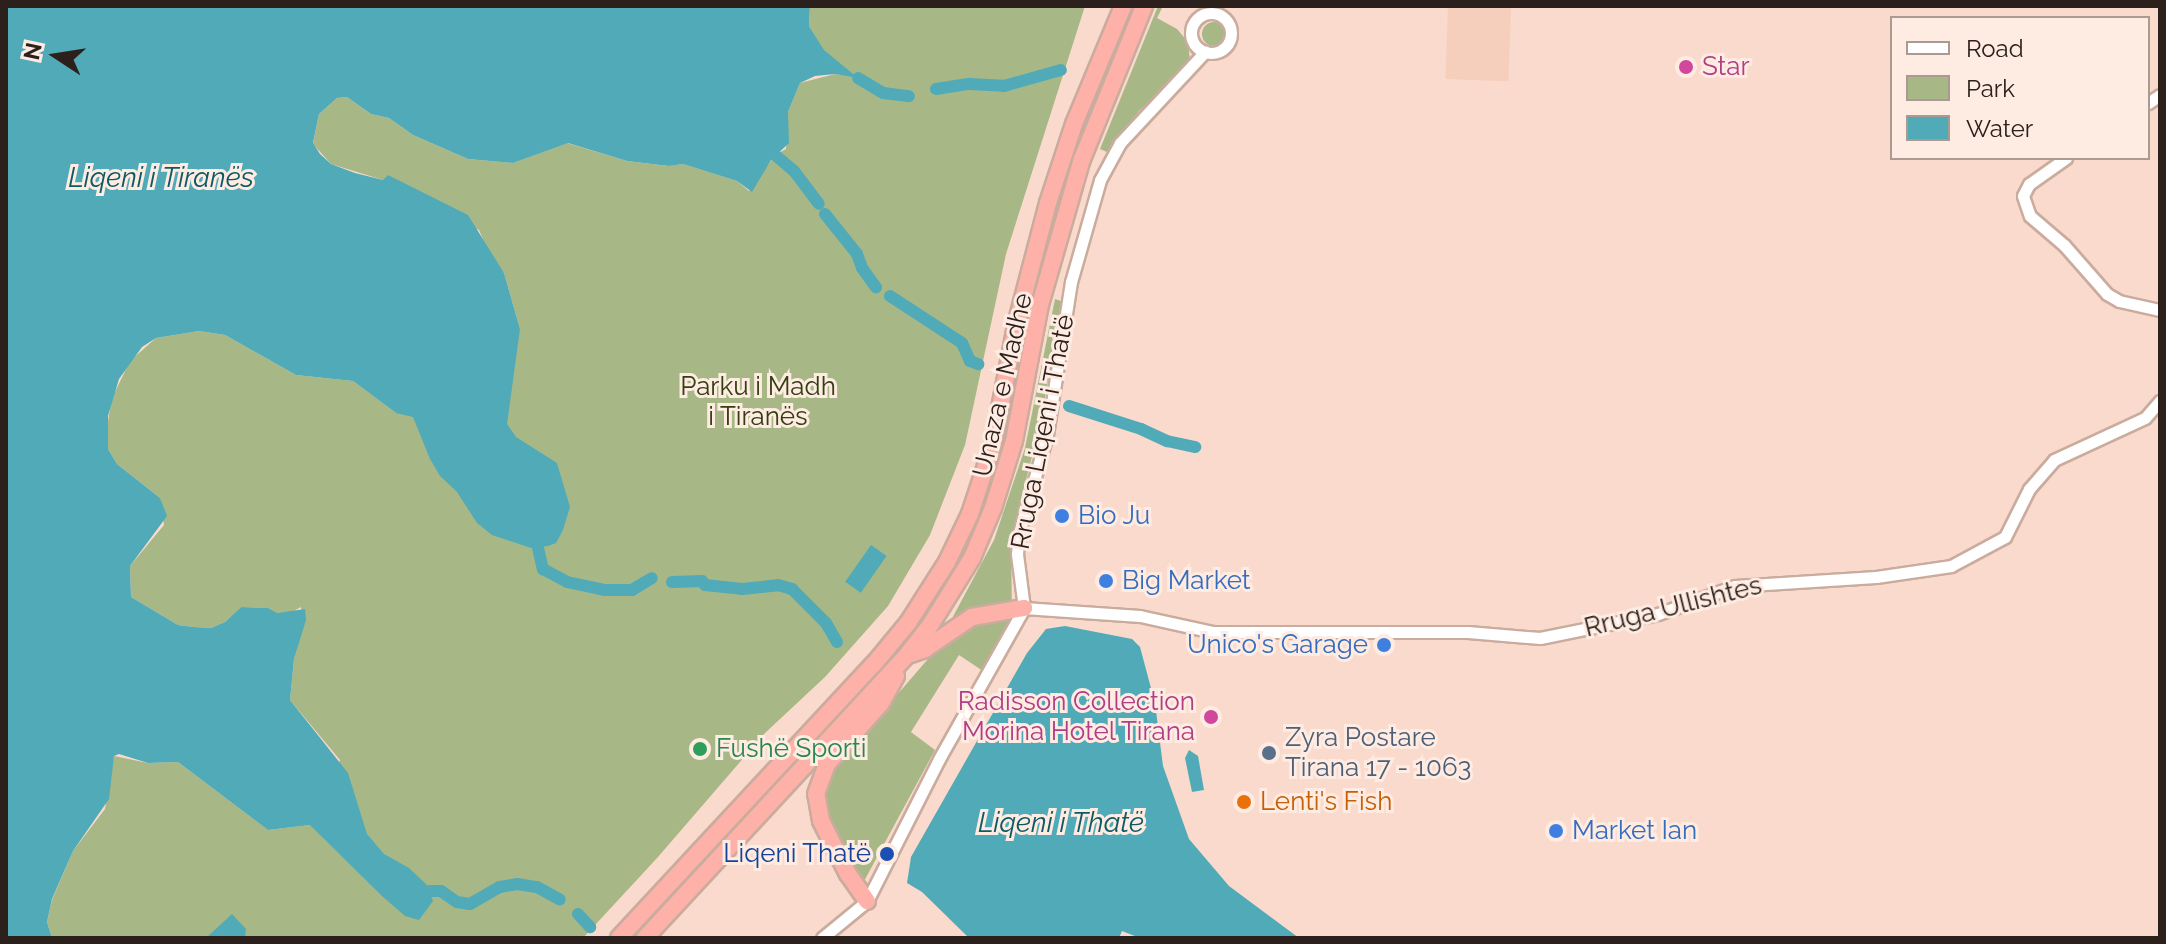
<!DOCTYPE html>
<meta charset="utf-8">
<style>
body{margin:0}
#map{position:relative;width:2166px;height:944px;overflow:hidden;background:#fadacc;font-family:Raleway,sans-serif}
div>[style]{position:absolute}
.built>*{inset:0;background:#f5cebc;transform-origin:0 0}
.green>*{inset:0;background:#a7b886}
.round{border-radius:50%}
.water>*{inset:0;background:#51aab8;transform-origin:0 0}
.canal>*{height:12px;margin:-6px;padding:0 6px;transform-origin:6px;border-radius:6px;background:#51aab8}
.roads{filter:drop-shadow(2px 0 #caac9e) drop-shadow(-2px 0 #caac9e) drop-shadow(0 2px #caac9e) drop-shadow(0 -2px #caac9e)}
.minor>*{height:11px;margin:-5.5px;padding:0 5.5px;transform-origin:5.5px;border-radius:5.5px;background:#fff}
.minor>.ring{margin:-5.5px;padding:0;box-sizing:content-box;background:none;border:11px solid #fff;border-radius:50%}
.highway>*{height:16px;margin:-8px;padding:0 8px;transform-origin:8px;border-radius:8px;background:#feb1a8}
.dots>*{width:22px;height:22px;translate:-50% -50%;box-sizing:border-box;border:4px solid #feebe2;border-radius:50%}
span{translate:-50% -50%;white-space:nowrap;text-align:center;line-height:1.15;-webkit-text-stroke:6px #feebe2;paint-order:stroke}
.hotel-label{font-size:26px;color:#b23c85}
.left{translate:0 -50%;text-align:left}
.right{translate:-100% -50%;text-align:right}
.street-label{font-size:26px;color:#2b201b}
.park-label{font-size:26px;color:#333f11}
.shop-label{font-size:26px;color:#366cbe}
.service-label{font-size:26px;color:#4e5e75}
.leisure-label{font-size:26px;color:#27864d}
.food-label{font-size:26px;color:#c56008}
.transit-label{font-size:26px;color:#164399}
.water-label{font-size:28px;color:#0c5a64;font-style:italic}
.frame{position:absolute;inset:0;border:8px solid #2b201b;pointer-events:none}
.legend{position:absolute;left:1890px;top:16px;width:260px;height:144px;box-sizing:border-box;background:#feebe2;border:2px solid #aa9a92;margin:0;padding:10px 14px;list-style:none;font-size:24px;color:#2b201b}
.legend li{display:flex;align-items:center;gap:16px;height:40px}
.legend b{width:40px;border:2px solid #aa9a92}
.north{position:absolute;left:16px;top:16px;width:80px;height:80px;-webkit-text-stroke:6px #feebe2;paint-order:stroke;rotate:282deg;font-size:22px;font-weight:700;line-height:32px;text-align:center;color:#2b201b}
.north::after{content:'';display:block;margin:auto;width:28px;height:36px;background:#2b201b;clip-path:polygon(50% 0,100% 100%,50% 72%,0 100%)}
</style>
<div id="map">
<div class="built">
<i style="left:1448px;top:6px;width:63px;height:73px;rotate:2deg"></i>
</div>
<div class="green">
<i style="clip-path:polygon(810px 6px,1085px 6px,1006px 254px,965px 445px,930px 535px,888px 606px,825px 677px,765px 733px,658px 857px,583px 938px,52px 938px,47px 922px,52px 900px,73px 851px,105px 809px,114px 756px,148px 763px,178px 762px,268px 830px,310px 825px,340px 760px,290px 700px,294px 659px,303px 627px,301px 607px,292px 612px,276px 613px,268px 608px,241px 607px,225px 622px,211px 628px,194px 627px,178px 625px,131px 597px,130px 566px,164px 525px,160px 498px,117px 464px,108px 449px,106px 433px,112px 398px,130px 361px,156px 338px,199px 331px,225px 335px,296px 375px,353px 381px,396px 413px,520px 329px,504px 273px,490px 255px,479px 230px,383px 180px,331px 164px,313px 144px,319px 114px,337px 98px,347px 97px,371px 114px,389px 118px,413px 135px,468px 159px,513px 163px,567px 143px,627px 161px,668px 166px,683px 164px,737px 181px,749px 191px,775px 155px,786px 149px,788px 112px,800px 83px,835px 74px,856px 77px,824px 51px,809px 26px)"></i>
<i style="clip-path:polygon(1158px 6px,1163px 6px,1157px 18px,1177px 29px,1188px 42px,1190px 61px,1178px 77px,1139px 111px,1107px 152px,1100px 149px)"></i>
<i class="round" style="left:1202px;top:22px;width:24px;height:24px"></i>
<i style="clip-path:polygon(1055px 299px,1061px 301px,1041px 422px,1011px 538px,1012px 622px,983px 671px,959px 655px,911px 732px,935px 750px,863px 883px,826px 827px,820px 792px,827px 776px,934px 652px,994px 540px,1025px 448px)"></i>
</div>
<div class="water">
<i style="clip-path:polygon(6px 6px,810px 6px,809px 26px,824px 50px,858px 78px,835px 74px,815px 76px,800px 83px,788px 112px,789px 143px,771px 160px,752px 192px,737px 181px,683px 164px,669px 166px,627px 161px,568px 143px,513px 163px,468px 159px,413px 135px,389px 118px,371px 114px,347px 97px,337px 98px,319px 114px,313px 143px,320px 154px,331px 164px,355px 173px,383px 180px,388px 175px,468px 215px,504px 273px,520px 329px,507px 424px,516px 437px,557px 463px,570px 507px,563px 530px,556px 543px,548px 546px,531px 548px,492px 535px,477px 523px,457px 492px,440px 476px,430px 459px,413px 417px,396px 413px,353px 381px,296px 375px,225px 335px,199px 331px,156px 338px,142px 347px,119px 379px,108px 416px,108px 449px,117px 464px,160px 498px,167px 516px,130px 566px,131px 597px,178px 625px,194px 627px,211px 628px,225px 622px,241px 607px,268px 608px,277px 613px,305px 609px,306px 620px,294px 659px,290px 700px,348px 773px,367px 834px,384px 854px,409px 868px,426px 884px,433px 901px,419px 920px,405px 916px,382px 896px,310px 825px,268px 830px,178px 762px,148px 763px,119px 754px,114px 756px,109px 799px,73px 851px,52px 899px,47px 922px,52px 938px,6px 938px)"></i>
<i style="left:871px;top:545px;width:19px;height:45px;rotate:35deg"></i>
<i style="clip-path:polygon(1065px 626px,1132px 639px,1140px 647px,1155px 703px,1163px 766px,1189px 839px,1229px 886px,1299px 938px,1140px 938px,1122px 931px,1119px 938px,969px 938px,922px 892px,907px 883px,911px 857px,1027px 653px,1046px 629px)"></i>
<i style="clip-path:polygon(1189px 750px,1198px 756px,1204px 790px,1192px 792px,1185px 758px)"></i>
<i style="clip-path:polygon(232px 914px,246px 929px,245px 937px,206px 938px)"></i>
</div>
<div class="canal">
<i style="left:858px;top:78px;width:29px;rotate:31deg"></i>
<i style="left:883px;top:93px;width:26px;rotate:7deg"></i>
<i style="left:936px;top:89px;width:33px;rotate:-9deg"></i>
<i style="left:969px;top:84px;width:35px;rotate:3deg"></i>
<i style="left:1004px;top:86px;width:59px;rotate:-15.7deg"></i>
<i style="left:775px;top:155px;width:25px;rotate:40deg"></i>
<i style="left:794px;top:171px;width:41px;rotate:52.9deg"></i>
<i style="left:825px;top:214px;width:51px;rotate:51.3deg"></i>
<i style="left:857px;top:254px;width:15px;rotate:70deg"></i>
<i style="left:862px;top:268px;width:24px;rotate:54deg"></i>
<i style="left:890px;top:296px;width:86px;rotate:33.1deg"></i>
<i style="left:962px;top:343px;width:20px;rotate:66deg"></i>
<i style="left:970px;top:361px;width:9px;rotate:21deg"></i>
<i style="left:1069px;top:406px;width:76px;rotate:17.7deg"></i>
<i style="left:1141px;top:429px;width:29px;rotate:25deg"></i>
<i style="left:1167px;top:441px;width:29px;rotate:12deg"></i>
<i style="left:538px;top:548px;width:22px;rotate:77deg"></i>
<i style="left:543px;top:569px;width:27px;rotate:28deg"></i>
<i style="left:567px;top:582px;width:38px;rotate:12deg"></i>
<i style="left:604px;top:590px;width:28px"></i>
<i style="left:632px;top:590px;width:23px;rotate:-31deg"></i>
<i style="left:672px;top:582px;width:30px;rotate:-2deg"></i>
<i style="left:702px;top:581px;width:5px;rotate:53deg"></i>
<i style="left:705px;top:585px;width:37px;rotate:6deg"></i>
<i style="left:742px;top:589px;width:36px;rotate:-6deg"></i>
<i style="left:778px;top:585px;width:15px;rotate:16deg"></i>
<i style="left:792px;top:589px;width:48px;rotate:45deg"></i>
<i style="left:826px;top:623px;width:22px;rotate:60deg"></i>
<i style="left:429px;top:891px;width:12px"></i>
<i style="left:441px;top:891px;width:19px;rotate:35deg"></i>
<i style="left:457px;top:902px;width:13px;rotate:9deg"></i>
<i style="left:470px;top:904px;width:34px;rotate:-30deg"></i>
<i style="left:500px;top:887px;width:17px;rotate:-10deg"></i>
<i style="left:517px;top:884px;width:20px;rotate:9deg"></i>
<i style="left:537px;top:887px;width:26px;rotate:29deg"></i>
<i style="left:578px;top:914px;width:18px;rotate:47deg"></i>
</div>
<div class="roads">
<div class="minor">
<i class="ring" style="left:1191px;top:13px;width:29px;height:29px"></i>
<i style="left:2148px;top:103px;width:14px;rotate:-34deg"></i>
<i style="left:2066px;top:158px;width:45px;rotate:144.9deg"></i>
<i style="left:2029px;top:184px;width:13px;rotate:117deg"></i>
<i style="left:2023px;top:196px;width:21px;rotate:71deg"></i>
<i style="left:2030px;top:216px;width:45px;rotate:40.5deg"></i>
<i style="left:2064px;top:245px;width:65px;rotate:48.7deg"></i>
<i style="left:2107px;top:294px;width:14px;rotate:30deg"></i>
<i style="left:2119px;top:301px;width:42px;rotate:12.4deg"></i>
<i style="left:1024px;top:608px;width:116px;rotate:3.9deg"></i>
<i style="left:1140px;top:616px;width:75px;rotate:12.4deg"></i>
<i style="left:1213px;top:632px;width:255px"></i>
<i style="left:1468px;top:632px;width:72px;rotate:4.8deg"></i>
<i style="left:1540px;top:638px;width:120px;rotate:-11.5deg"></i>
<i style="left:1658px;top:614px;width:82px;rotate:-20deg"></i>
<i style="left:1735px;top:586px;width:141px;rotate:-3.7deg"></i>
<i style="left:1876px;top:577px;width:76px;rotate:-8.3deg"></i>
<i style="left:1951px;top:566px;width:61px;rotate:-28.2deg"></i>
<i style="left:2005px;top:537px;width:54px;rotate:-63.4deg"></i>
<i style="left:2029px;top:489px;width:38px;rotate:-49deg"></i>
<i style="left:2054px;top:460px;width:100px;rotate:-24.8deg"></i>
<i style="left:2145px;top:418px;width:23px;rotate:-49deg"></i>
<i style="left:822px;top:938px;width:58px;rotate:-39.4deg"></i>
<i style="left:867px;top:901px;width:159px;rotate:-63.1deg"></i>
<i style="left:939px;top:759px;width:173px;rotate:-60.6deg"></i>
<i style="left:1024px;top:608px;width:54px;rotate:-97.4deg"></i>
<i style="left:1017px;top:554px;width:21px;rotate:-85deg"></i>
<i style="left:1019px;top:533px;width:102px;rotate:-74.1deg"></i>
<i style="left:1047px;top:435px;width:155px;rotate:-81.1deg"></i>
<i style="left:1071px;top:282px;width:106px;rotate:-74.1deg"></i>
<i style="left:1100px;top:180px;width:42px;rotate:-61.6deg"></i>
<i style="left:1120px;top:143px;width:125px;rotate:-47deg"></i>
</div>
<div class="highway">
<i style="left:908px;top:655px;width:18px;rotate:-19deg"></i>
<i style="left:925px;top:649px;width:57px;rotate:-34.2deg"></i>
<i style="left:972px;top:617px;width:53px;rotate:-9.8deg"></i>
<i style="left:867px;top:901px;width:33px;rotate:-125deg"></i>
<i style="left:848px;top:874px;width:59px;rotate:-117deg"></i>
<i style="left:821px;top:821px;width:27px;rotate:-100deg"></i>
<i style="left:816px;top:794px;width:32px;rotate:-70deg"></i>
<i style="left:827px;top:764px;width:81px;rotate:-48.5deg"></i>
<i style="left:881px;top:703px;width:31px;rotate:-61deg"></i>
<i style="left:619px;top:938px;width:374px;rotate:-47.1deg"></i>
<i style="left:874px;top:664px;width:53px;rotate:-50.3deg"></i>
<i style="left:908px;top:623px;width:72px;rotate:-57.4deg"></i>
<i style="left:947px;top:562px;width:53px;rotate:-64.4deg"></i>
<i style="left:970px;top:514px;width:74px;rotate:-71.8deg"></i>
<i style="left:993px;top:444px;width:125px;rotate:-79deg"></i>
<i style="left:1017px;top:321px;width:122px;rotate:-75.3deg"></i>
<i style="left:1048px;top:203px;width:83px;rotate:-71.8deg"></i>
<i style="left:1074px;top:124px;width:128px;rotate:-67.4deg"></i>
<i style="left:645px;top:938px;width:386px;rotate:-47.2deg"></i>
<i style="left:907px;top:655px;width:39px;rotate:-52deg"></i>
<i style="left:931px;top:624px;width:78px;rotate:-58.2deg"></i>
<i style="left:972px;top:558px;width:54px;rotate:-67.2deg"></i>
<i style="left:993px;top:508px;width:70px;rotate:-72.6deg"></i>
<i style="left:1014px;top:441px;width:138px;rotate:-79.2deg"></i>
<i style="left:1040px;top:305px;width:152px;rotate:-74deg"></i>
<i style="left:1082px;top:159px;width:165px;rotate:-67.9deg"></i>
</div>
</div>
<div class="dots">
<i style="left:1686px;top:67px;background:#d1479c"></i>
<i style="left:1062px;top:516px;background:#3f7fe0"></i>
<i style="left:1106px;top:581px;background:#3f7fe0"></i>
<i style="left:1384px;top:645px;background:#3f7fe0"></i>
<i style="left:1211px;top:717px;background:#d1479c"></i>
<i style="left:700px;top:749px;background:#2e9e5b"></i>
<i style="left:1269px;top:753px;background:#5c6f8a"></i>
<i style="left:1244px;top:802px;background:#e8710a"></i>
<i style="left:1556px;top:831px;background:#3f7fe0"></i>
<i style="left:887px;top:854px;background:#1a4fb4"></i>
</div>
<div class="hotel-label">
<span class="left" style="left:1702px;top:67px">Star</span>
<span class="right" style="left:1195px;top:717px">Radisson Collection<br>Morina Hotel Tirana</span>
</div>
<div class="street-label">
<span style="left:1003px;top:385px;rotate:-77deg">Unaza e Madhe</span>
<span style="left:1043px;top:432px;rotate:-79deg">Rruga Liqeni i Thatë</span>
<span style="left:1673px;top:607px;rotate:-14deg">Rruga Ullishtes</span>
</div>
<div class="park-label">
<span style="left:758px;top:402px">Parku i Madh<br>i Tiranës</span>
</div>
<div class="shop-label">
<span class="left" style="left:1078px;top:516px">Bio Ju</span>
<span class="left" style="left:1122px;top:581px">Big Market</span>
<span class="right" style="left:1368px;top:645px">Unico's Garage</span>
<span class="left" style="left:1572px;top:831px">Market Ian</span>
</div>
<div class="service-label">
<span class="left" style="left:1285px;top:753px">Zyra Postare<br>Tirana 17 - 1063</span>
</div>
<div class="leisure-label">
<span class="left" style="left:716px;top:749px">Fushë Sporti</span>
</div>
<div class="food-label">
<span class="left" style="left:1260px;top:802px">Lenti's Fish</span>
</div>
<div class="transit-label">
<span class="right" style="left:871px;top:854px">Liqeni Thatë</span>
</div>
<div class="water-label">
<span style="left:161px;top:178px">Liqeni i Tiranës</span>
<span style="left:1061px;top:823px">Liqeni i Thatë</span>
</div>
<div class="frame"></div>
<ul class="legend">
<li><b style="height:10px;background:#fff"></b>Road</li>
<li><b style="height:22px;background:#a7b886"></b>Park</li>
<li><b style="height:22px;background:#51aab8"></b>Water</li>
</ul>
<div class="north">N</div>
</div>
